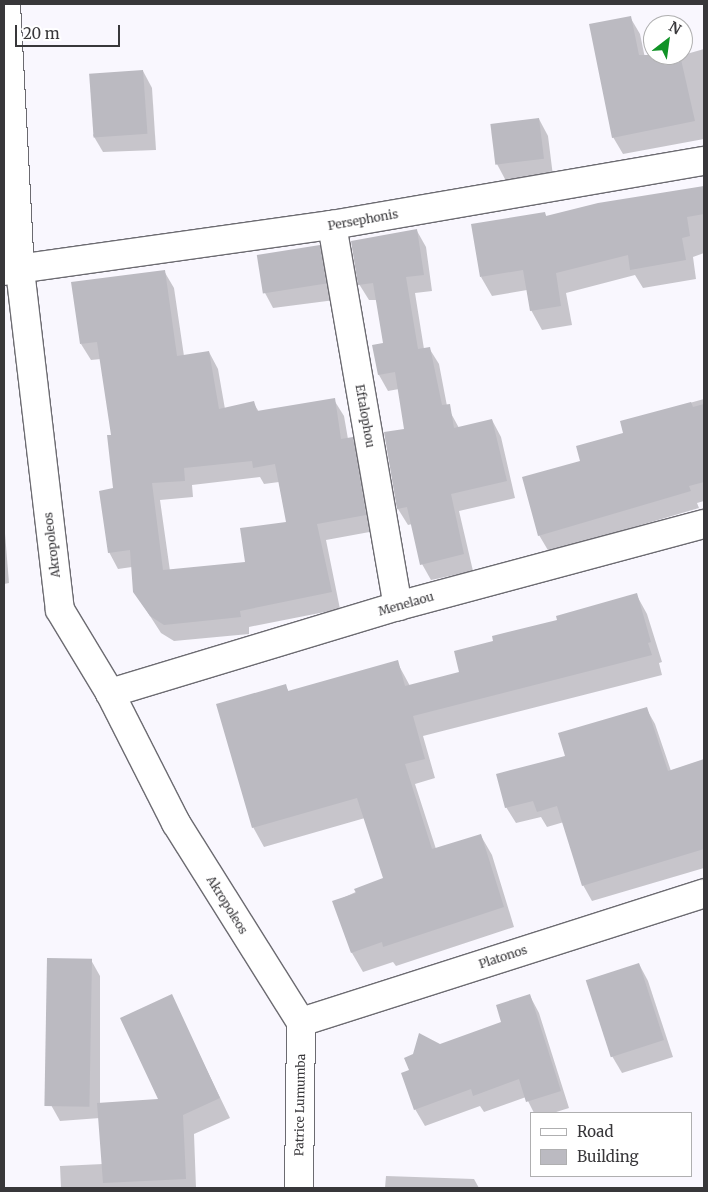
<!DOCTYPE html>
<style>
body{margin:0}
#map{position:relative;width:708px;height:1192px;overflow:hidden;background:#f9f7fe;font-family:Merriweather,serif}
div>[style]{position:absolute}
.shadow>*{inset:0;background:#0003}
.building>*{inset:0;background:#bbbac1;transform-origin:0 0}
.roads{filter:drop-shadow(1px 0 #6c6b71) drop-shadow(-1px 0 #6c6b71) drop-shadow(0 1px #6c6b71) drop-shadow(0 -1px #6c6b71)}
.minor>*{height:28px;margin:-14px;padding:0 14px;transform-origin:14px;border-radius:14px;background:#fff}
span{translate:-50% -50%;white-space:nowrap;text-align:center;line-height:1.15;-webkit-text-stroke:5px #fff;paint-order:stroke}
.street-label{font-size:12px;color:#38373a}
.frame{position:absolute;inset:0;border:5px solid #38373a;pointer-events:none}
.legend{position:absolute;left:530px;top:1112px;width:162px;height:65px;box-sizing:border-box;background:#fff;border:1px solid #afafb0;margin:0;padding:6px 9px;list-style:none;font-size:15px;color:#38373a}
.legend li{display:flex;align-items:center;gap:10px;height:25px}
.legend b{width:25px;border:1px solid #afafb0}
.north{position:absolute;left:643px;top:15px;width:50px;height:50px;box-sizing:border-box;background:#fff;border:1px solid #afafb0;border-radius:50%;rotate:30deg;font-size:14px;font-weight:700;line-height:20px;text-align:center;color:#38373a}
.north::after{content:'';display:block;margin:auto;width:18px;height:22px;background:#109326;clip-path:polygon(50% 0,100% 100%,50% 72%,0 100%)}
.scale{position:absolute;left:15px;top:25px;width:105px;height:22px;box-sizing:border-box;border:2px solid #38373a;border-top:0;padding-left:6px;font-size:15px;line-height:18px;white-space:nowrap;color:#38373a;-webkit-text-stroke:4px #fff;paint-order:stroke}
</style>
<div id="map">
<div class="shadow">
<i style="clip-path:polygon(630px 17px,640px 34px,645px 58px,683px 55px,704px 49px,704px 139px,623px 154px,613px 137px)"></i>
<i style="clip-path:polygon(143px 71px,152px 88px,156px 150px,103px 152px,93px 135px)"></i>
<i style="clip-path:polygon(539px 119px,548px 136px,553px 176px,506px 181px,497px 164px)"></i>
<i style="clip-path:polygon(704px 188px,704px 253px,693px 257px,696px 279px,643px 288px,635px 275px,566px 293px,572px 325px,542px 330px,531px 310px,527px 290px,492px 296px,481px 277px,544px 213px,547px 217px,599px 204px)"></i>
<i style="clip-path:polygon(417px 231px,426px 247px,432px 291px,415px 293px,424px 349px,429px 348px,439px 364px,447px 406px,459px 428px,492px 420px,501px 437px,515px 498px,459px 511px,473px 571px,431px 580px,422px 564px,412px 524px,408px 525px,398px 509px,406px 430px,399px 389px,388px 391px,379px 375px,384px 344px,377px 300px,369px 300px,359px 284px)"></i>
<i style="clip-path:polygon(319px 246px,329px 263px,335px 300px,273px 308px,264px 291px)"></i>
<i style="clip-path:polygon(evenodd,164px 271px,174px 288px,184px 356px,209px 352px,218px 369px,225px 409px,253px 402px,259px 412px,334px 400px,344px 416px,348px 439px,352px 438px,362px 455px,375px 531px,326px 540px,340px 609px,249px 627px,249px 634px,174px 641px,161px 633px,134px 591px,132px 567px,118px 569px,109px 552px,114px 490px,112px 436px,101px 359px,91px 360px,81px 344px,164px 271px,260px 477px,264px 484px,279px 482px,287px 523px,246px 563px,170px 571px,160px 500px,193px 497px,192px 485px,260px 477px)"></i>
<i style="clip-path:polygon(704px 399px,704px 501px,697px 503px,699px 508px,549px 552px,539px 535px,582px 462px,625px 434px,621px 422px)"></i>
<i style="clip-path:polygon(4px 521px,9px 583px,4px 584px)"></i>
<i style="clip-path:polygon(636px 594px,647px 614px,662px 662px,659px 663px,662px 675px,423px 736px,435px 778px,415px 784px,436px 849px,481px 836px,492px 855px,514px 927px,396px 966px,393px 962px,363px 972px,352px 953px,334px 902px,384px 879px,365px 818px,264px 847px,253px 827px,285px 685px,289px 692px,397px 662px,410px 686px,461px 673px,495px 642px)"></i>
<i style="clip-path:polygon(646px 708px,655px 724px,671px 771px,704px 761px,704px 868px,592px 901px,583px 885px,564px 822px,547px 827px,541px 817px,516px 823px,506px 807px,567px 757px)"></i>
<i style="clip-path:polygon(91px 960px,100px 976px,100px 1104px,160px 1100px,171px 996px,230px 1118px,194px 1134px,196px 1188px,61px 1188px,60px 1166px,103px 1164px,100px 1118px,60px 1121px,51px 1105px)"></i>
<i style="clip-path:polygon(639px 964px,648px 981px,673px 1057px,622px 1073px,612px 1056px)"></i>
<i style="clip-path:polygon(530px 996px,539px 1013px,569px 1108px,553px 1113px,534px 1113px,526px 1097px,484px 1112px,480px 1106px,425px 1126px,415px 1109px,411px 1071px,440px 1045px,503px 1023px)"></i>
<i style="clip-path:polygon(386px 1176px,474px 1179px,479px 1188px,385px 1188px)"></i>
</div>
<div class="building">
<i style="clip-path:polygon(631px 16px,639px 55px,680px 55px,695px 121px,612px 138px,589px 24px)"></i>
<i style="left:143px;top:70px;width:64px;height:54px;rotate:86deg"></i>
<i style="left:539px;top:118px;width:41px;height:49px;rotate:83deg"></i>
<i style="clip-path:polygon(704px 186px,704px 214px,687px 217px,690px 236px,682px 238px,686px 260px,630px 270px,628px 255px,556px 273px,561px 306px,530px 311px,523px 270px,480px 277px,471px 224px,545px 212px,546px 216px,598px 203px)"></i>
<i style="clip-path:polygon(417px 229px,424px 275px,406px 277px,418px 349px,430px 347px,442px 405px,450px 404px,454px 428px,492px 419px,507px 481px,451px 494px,464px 554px,420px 565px,407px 507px,397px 509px,384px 432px,404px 429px,395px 372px,378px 375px,372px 345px,383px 343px,373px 283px,358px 285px,351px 241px)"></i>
<i style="left:320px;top:245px;width:39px;height:64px;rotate:81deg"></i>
<i style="clip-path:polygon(evenodd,165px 270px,177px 356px,209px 351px,219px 409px,254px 401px,257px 411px,335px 398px,341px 439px,353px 437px,366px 515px,317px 524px,332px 592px,240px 611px,241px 617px,164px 625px,150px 616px,133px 592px,130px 550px,108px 553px,99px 491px,113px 488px,107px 435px,111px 435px,97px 342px,80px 344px,71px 282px,165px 270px,252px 461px,253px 468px,275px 464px,286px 522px,240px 528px,245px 562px,163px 570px,152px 483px,185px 481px,184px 468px,252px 461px)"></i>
<i style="clip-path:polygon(691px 402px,693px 407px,704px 404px,704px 482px,689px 486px,691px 491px,538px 536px,522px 477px,580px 461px,576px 446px,623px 433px,620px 421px)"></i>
<i style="clip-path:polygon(637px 593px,651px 642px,648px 643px,652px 655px,413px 716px,425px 759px,405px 764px,432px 849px,481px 834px,504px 907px,383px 947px,382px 942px,351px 953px,332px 901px,356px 893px,354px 889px,383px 878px,357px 798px,252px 828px,216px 704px,286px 684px,288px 691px,398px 660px,405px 686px,459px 672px,454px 651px,493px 641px,492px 636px,557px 620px,556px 616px)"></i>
<i style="clip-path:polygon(647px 707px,668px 771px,704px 759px,704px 849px,582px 886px,557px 806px,537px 812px,533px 801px,505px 808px,496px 774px,565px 756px,558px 733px)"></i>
<i style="left:47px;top:958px;width:45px;height:148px;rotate:1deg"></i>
<i style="left:639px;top:963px;width:81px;height:56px;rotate:72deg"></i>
<i style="clip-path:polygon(172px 994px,220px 1098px,183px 1115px,186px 1179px,103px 1183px,97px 1103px,158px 1099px,120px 1018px)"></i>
<i style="clip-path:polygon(530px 994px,561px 1091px,526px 1102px,519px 1079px,473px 1096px,471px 1089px,414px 1110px,401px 1073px,409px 1070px,404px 1058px,413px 1054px,419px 1033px,440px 1044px,501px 1022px,496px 1005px)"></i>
</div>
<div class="roads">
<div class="minor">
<i style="left:6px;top:4px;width:266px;rotate:87deg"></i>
<i style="left:20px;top:270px;width:342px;rotate:83.3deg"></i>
<i style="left:60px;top:610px;width:97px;rotate:58.9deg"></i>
<i style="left:110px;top:693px;width:146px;rotate:63.1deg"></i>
<i style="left:176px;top:823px;width:235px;rotate:57.9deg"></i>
<i style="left:332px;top:225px;width:387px;rotate:80.2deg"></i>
<i style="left:4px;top:271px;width:331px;rotate:-8deg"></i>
<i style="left:332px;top:225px;width:377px;rotate:-9.8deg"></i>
<i style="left:110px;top:693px;width:301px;rotate:-16.8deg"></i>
<i style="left:398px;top:606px;width:317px;rotate:-15deg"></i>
<i style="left:301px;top:1022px;width:423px;rotate:-17.7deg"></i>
<i style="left:299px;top:1188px;width:166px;rotate:-89.3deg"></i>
</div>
</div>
<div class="street-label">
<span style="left:363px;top:220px;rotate:-10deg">Persephonis</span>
<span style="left:365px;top:416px;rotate:80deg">Eftalophou</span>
<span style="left:52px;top:545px;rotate:-97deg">Akropoleos</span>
<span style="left:406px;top:604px;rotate:-16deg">Menelaou</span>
<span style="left:227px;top:905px;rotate:58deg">Akropoleos</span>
<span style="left:503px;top:957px;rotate:-18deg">Platonos</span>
<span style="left:300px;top:1105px;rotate:-89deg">Patrice Lumumba</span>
</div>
<div class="frame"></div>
<ul class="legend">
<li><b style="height:6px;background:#fff"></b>Road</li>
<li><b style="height:14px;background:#bbbac1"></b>Building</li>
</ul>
<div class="north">N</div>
<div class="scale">20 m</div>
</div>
